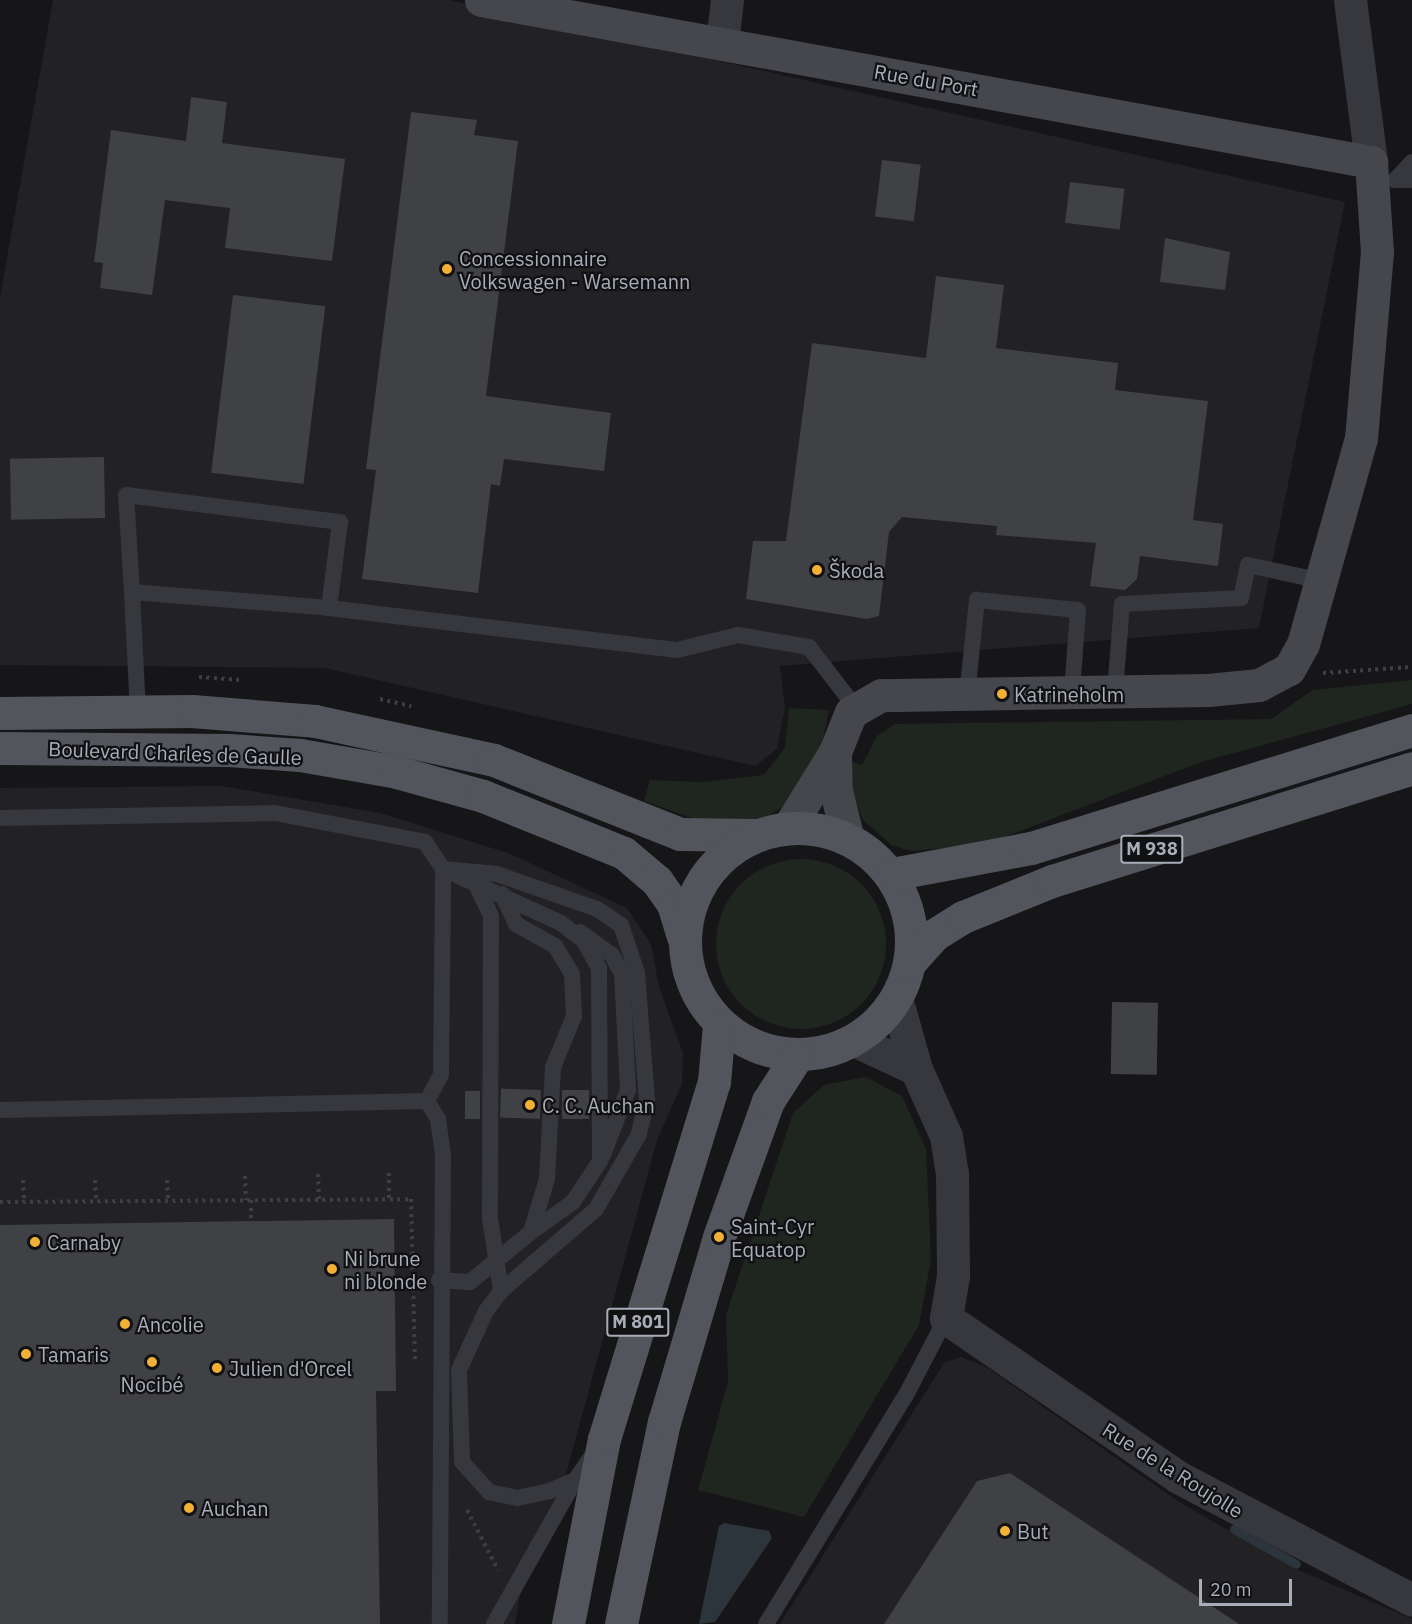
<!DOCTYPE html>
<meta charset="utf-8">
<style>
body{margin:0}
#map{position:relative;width:1412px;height:1624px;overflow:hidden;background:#161618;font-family:"IBM Plex Sans",sans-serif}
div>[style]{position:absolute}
.built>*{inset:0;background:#222225}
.green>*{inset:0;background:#1e261f}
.round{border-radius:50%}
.water>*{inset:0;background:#2c353c}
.stream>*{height:9px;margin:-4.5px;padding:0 4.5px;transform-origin:4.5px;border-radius:4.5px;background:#2c353c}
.building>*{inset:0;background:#404145;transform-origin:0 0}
.path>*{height:4px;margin-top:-2px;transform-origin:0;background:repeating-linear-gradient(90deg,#3d3f44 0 3px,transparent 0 7.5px)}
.lane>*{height:16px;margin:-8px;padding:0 8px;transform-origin:8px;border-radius:8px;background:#37383d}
.street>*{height:33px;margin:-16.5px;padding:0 16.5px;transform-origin:16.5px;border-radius:16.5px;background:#37383d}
.secondary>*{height:33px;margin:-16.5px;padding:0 16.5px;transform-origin:16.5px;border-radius:16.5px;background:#45474d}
.primary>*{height:33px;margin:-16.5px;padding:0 16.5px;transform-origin:16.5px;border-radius:16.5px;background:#53555c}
.primary>.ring{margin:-16.5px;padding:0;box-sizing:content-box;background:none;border:33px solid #53555c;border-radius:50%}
.dots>*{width:16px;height:16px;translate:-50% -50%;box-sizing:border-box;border:3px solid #111113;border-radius:50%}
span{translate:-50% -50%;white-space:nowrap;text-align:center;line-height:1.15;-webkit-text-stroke:4.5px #111113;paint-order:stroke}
.shield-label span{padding:2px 4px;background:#111113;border:2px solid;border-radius:4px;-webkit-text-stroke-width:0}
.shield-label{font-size:18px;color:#a8adb8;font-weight:700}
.street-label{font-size:20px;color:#a8adb8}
.poi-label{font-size:20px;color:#a8adb8}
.left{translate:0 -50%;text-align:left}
.scale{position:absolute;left:1199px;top:1579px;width:93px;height:27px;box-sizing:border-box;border:3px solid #a8adb8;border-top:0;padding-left:8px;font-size:18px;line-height:21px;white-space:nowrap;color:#a8adb8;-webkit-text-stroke:4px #111113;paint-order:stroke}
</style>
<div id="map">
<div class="built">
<i style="clip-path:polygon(53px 0,449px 0,1345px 202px,1259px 628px,780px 666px,785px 707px,777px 749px,755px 766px,325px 668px,0 665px,0 297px)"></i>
<i style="clip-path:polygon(222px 786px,380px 813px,508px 853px,627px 908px,651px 944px,659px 987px,683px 1053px,682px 1084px,657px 1140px,556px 1511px,527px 1557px,515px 1624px,0 1624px,0 788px)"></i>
<i style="clip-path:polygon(961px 1357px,988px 1368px,1179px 1502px,1294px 1568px,1412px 1619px,1412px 1624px,780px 1624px,944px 1363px)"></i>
</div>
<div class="green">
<i style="clip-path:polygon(1412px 680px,1412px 704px,1201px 762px,986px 844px,912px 851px,893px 846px,863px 820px,850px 787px,851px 762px,862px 765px,877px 736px,895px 724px,1271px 719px,1313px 690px)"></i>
<i style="clip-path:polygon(789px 708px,829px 710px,823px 739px,809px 778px,788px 803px,761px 821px,706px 823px,644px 801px,650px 780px,703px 782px,764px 775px,785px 748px)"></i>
<i class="round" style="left:716px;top:859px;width:170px;height:170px"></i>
<i style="clip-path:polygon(866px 1077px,902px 1096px,926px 1149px,931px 1259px,919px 1325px,804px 1517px,698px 1490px,728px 1382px,726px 1315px,793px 1113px,824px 1085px)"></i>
</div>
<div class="water">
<i style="clip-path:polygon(724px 1523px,769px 1531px,772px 1538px,715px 1622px,699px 1624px,719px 1526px)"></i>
</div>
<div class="stream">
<i style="left:1234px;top:1529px;width:71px;rotate:29.4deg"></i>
</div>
<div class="building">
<i style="clip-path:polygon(191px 97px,227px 102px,222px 143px,345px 159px,332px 261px,225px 248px,230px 208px,165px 200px,152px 295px,100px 288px,103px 263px,94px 262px,111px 130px,186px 141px)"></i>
<i style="clip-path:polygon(411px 112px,477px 120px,474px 135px,518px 141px,486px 396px,611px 413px,604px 471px,504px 459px,500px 486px,491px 484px,478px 593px,362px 579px,376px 470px,366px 469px)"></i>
<i style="left:882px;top:160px;width:39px;height:57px;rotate:7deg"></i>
<i style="left:1070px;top:182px;width:55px;height:41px;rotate:7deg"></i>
<i style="clip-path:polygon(1165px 238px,1230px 252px,1225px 290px,1160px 282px)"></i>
<i style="clip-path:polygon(936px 276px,1004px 285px,996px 348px,1118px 363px,1115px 390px,1208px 401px,1193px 520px,1223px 524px,1218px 566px,1140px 556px,1137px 579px,1125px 590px,1090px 586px,1096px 543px,996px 535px,997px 526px,902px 517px,889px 532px,879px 616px,867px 619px,746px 599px,753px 541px,786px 541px,812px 343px,926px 358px)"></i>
<i style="left:233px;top:295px;width:93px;height:179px;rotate:7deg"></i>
<i style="left:104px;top:457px;width:61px;height:94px;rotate:89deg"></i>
<i style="left:1112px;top:1002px;width:46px;height:72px;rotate:1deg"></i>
<i style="left:541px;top:1090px;width:29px;height:40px;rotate:92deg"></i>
<i style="left:562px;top:1090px;width:27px;height:29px"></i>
<i style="left:465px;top:1091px;width:15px;height:28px"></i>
<i style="clip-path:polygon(394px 1219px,396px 1391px,376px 1391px,380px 1624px,0 1624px,0 1225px)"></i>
<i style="clip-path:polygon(1010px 1473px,1239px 1624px,884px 1624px,977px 1481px)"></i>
</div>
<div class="path">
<i style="left:1323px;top:673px;width:89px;rotate:-3.9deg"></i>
<i style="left:199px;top:677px;width:43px;rotate:4deg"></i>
<i style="left:380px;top:699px;width:32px;rotate:13deg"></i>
<i style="left:389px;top:1173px;width:26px;rotate:90deg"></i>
<i style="left:318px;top:1174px;width:26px;rotate:88deg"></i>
<i style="left:245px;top:1176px;width:24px;rotate:88deg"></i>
<i style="left:23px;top:1180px;width:22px;rotate:87deg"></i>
<i style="left:95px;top:1180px;width:21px;rotate:87deg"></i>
<i style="left:167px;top:1180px;width:21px;rotate:87deg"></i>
<i style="left:251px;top:1200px;width:21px;rotate:90deg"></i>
<i style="left:0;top:1202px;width:411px;rotate:-0.4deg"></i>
<i style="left:411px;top:1199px;width:161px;rotate:88.6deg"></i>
<i style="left:467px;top:1510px;width:68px;rotate:62.7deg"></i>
</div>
<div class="lane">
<i style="left:1412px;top:162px;width:25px;rotate:133deg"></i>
<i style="left:1395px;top:180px;width:17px"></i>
<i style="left:132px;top:592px;width:97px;rotate:-93.5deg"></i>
<i style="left:126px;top:495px;width:216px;rotate:7.2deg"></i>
<i style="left:340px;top:522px;width:87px;rotate:97.3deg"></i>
<i style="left:1115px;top:691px;width:87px;rotate:-85.4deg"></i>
<i style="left:1122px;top:604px;width:119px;rotate:-2.9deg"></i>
<i style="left:1241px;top:598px;width:34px;rotate:-78deg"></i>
<i style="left:1248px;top:565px;width:76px;rotate:12.2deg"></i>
<i style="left:967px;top:695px;width:96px;rotate:-84deg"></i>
<i style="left:977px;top:600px;width:101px;rotate:5.7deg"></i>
<i style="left:1078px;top:610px;width:82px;rotate:94.2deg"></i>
<i style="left:138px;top:712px;width:120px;rotate:-92.9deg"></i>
<i style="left:132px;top:592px;width:198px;rotate:4.6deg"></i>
<i style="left:329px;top:608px;width:351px;rotate:6.9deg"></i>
<i style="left:677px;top:650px;width:63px;rotate:-13.8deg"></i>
<i style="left:738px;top:635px;width:72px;rotate:9.6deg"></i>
<i style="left:809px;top:647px;width:77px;rotate:52.4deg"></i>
<i style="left:0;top:818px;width:275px;rotate:-1deg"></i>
<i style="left:275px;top:813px;width:153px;rotate:10.9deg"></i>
<i style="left:425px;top:842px;width:32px;rotate:56deg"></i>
<i style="left:443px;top:869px;width:130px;rotate:24.6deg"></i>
<i style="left:561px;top:923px;width:29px;rotate:38deg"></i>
<i style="left:584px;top:941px;width:31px;rotate:61deg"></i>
<i style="left:599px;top:968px;width:193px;rotate:89.7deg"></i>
<i style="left:600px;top:1161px;width:49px;rotate:123.4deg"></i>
<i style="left:573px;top:1202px;width:52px;rotate:144.5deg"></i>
<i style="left:443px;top:869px;width:54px;rotate:5.3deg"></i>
<i style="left:497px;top:874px;width:106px;rotate:19.3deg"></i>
<i style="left:597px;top:909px;width:29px;rotate:34deg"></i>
<i style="left:621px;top:925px;width:51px;rotate:71.6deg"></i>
<i style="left:637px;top:973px;width:128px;rotate:85.5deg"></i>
<i style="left:647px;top:1101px;width:34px;rotate:104deg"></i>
<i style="left:639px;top:1134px;width:86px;rotate:119.8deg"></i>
<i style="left:596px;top:1209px;width:125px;rotate:139.2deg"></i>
<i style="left:501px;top:1291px;width:25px;rotate:127deg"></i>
<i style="left:486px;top:1311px;width:65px;rotate:114.6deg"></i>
<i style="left:459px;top:1370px;width:92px;rotate:88.1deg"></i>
<i style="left:462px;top:1462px;width:40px;rotate:48deg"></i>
<i style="left:489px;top:1492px;width:29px;rotate:12deg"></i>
<i style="left:517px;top:1498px;width:33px;rotate:-12deg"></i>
<i style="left:549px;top:1491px;width:28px;rotate:-23deg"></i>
<i style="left:575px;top:1480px;width:33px;rotate:-55deg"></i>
<i style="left:476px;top:885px;width:34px;rotate:64deg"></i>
<i style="left:491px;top:916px;width:302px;rotate:90.2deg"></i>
<i style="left:490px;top:1218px;width:74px;rotate:81.4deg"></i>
<i style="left:580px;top:932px;width:39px;rotate:36deg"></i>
<i style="left:612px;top:955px;width:21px;rotate:62deg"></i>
<i style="left:622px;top:974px;width:116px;rotate:87deg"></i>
<i style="left:628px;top:1090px;width:70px;rotate:111deg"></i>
<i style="left:427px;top:1101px;width:30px;rotate:-62deg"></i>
<i style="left:441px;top:1075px;width:206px;rotate:-89.4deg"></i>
<i style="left:0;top:1110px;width:427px;rotate:-1.2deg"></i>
<i style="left:427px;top:1101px;width:21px;rotate:59deg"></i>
<i style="left:438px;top:1119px;width:36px;rotate:82deg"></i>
<i style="left:443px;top:1155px;width:469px;rotate:90.4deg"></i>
<i style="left:439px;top:1280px;width:31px;rotate:4deg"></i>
<i style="left:470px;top:1282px;width:79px;rotate:-39.3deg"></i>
<i style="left:531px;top:1232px;width:55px;rotate:-73.2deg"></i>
<i style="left:547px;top:1179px;width:112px;rotate:-86.9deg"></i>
<i style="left:553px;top:1067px;width:55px;rotate:-67.6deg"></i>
<i style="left:574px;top:1016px;width:42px;rotate:-92.7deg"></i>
<i style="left:572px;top:974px;width:33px;rotate:-121deg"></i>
<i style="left:555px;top:946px;width:45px;rotate:-150.6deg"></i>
<i style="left:516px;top:924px;width:33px;rotate:-115deg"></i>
<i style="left:494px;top:1624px;width:165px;rotate:-60.6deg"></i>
<i style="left:766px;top:1624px;width:268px;rotate:-58.6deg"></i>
<i style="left:906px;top:1395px;width:87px;rotate:-62.5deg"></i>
</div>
<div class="street">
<i style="left:1350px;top:0;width:163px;rotate:82.6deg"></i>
<i style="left:722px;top:42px;width:42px;rotate:-83.2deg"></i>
<i style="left:896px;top:998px;width:74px;rotate:74.3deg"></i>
<i style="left:916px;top:1069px;width:73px;rotate:65.9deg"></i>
<i style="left:946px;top:1136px;width:37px;rotate:81deg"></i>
<i style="left:952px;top:1173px;width:103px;rotate:89.4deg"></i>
<i style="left:953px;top:1276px;width:43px;rotate:99.5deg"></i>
<i style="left:946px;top:1318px;width:281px;rotate:34.4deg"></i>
<i style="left:1178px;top:1477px;width:264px;rotate:27.7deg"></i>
<i style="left:854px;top:1040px;width:68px;rotate:25.1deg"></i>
</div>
<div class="secondary">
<i style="left:481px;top:0;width:905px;rotate:10.32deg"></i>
<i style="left:1371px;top:162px;width:90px;rotate:86.2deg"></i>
<i style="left:1377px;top:252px;width:187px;rotate:94.9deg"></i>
<i style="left:1361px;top:438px;width:214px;rotate:105.7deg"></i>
<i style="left:1303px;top:644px;width:29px;rotate:119deg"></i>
<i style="left:1289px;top:669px;width:34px;rotate:152deg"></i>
<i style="left:1259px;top:685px;width:51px;rotate:174.4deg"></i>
<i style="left:1208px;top:690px;width:327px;rotate:179.1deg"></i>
<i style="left:881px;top:695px;width:34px;rotate:150deg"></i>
<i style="left:851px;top:712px;width:43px;rotate:111.8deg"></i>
<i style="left:835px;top:752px;width:89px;rotate:121.7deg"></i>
<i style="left:835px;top:752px;width:39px;rotate:89deg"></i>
<i style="left:836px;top:791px;width:49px;rotate:76deg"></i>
</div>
<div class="primary">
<i style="left:0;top:713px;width:192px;rotate:-0.6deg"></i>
<i style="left:192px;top:711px;width:123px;rotate:4.6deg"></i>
<i style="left:315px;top:721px;width:183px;rotate:12.3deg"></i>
<i style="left:494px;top:760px;width:200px;rotate:21.7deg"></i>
<i style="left:680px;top:834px;width:76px;rotate:0.8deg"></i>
<i style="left:0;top:748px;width:229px;rotate:0.5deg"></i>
<i style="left:229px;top:750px;width:71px;rotate:4deg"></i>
<i style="left:300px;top:755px;width:98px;rotate:9.9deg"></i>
<i style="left:397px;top:772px;width:89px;rotate:15.6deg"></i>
<i style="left:483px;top:796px;width:152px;rotate:22deg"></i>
<i style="left:624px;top:853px;width:43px;rotate:40.3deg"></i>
<i style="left:657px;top:881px;width:28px;rotate:55deg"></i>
<i style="left:673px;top:904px;width:34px;rotate:73deg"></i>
<i class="ring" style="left:685px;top:828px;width:193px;height:193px"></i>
<i style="left:892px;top:874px;width:141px;rotate:-10.6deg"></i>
<i style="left:1031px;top:848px;width:399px;rotate:-17.2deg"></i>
<i style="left:909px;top:963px;width:38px;rotate:-48deg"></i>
<i style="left:934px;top:935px;width:34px;rotate:-32deg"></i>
<i style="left:963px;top:917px;width:96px;rotate:-22deg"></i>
<i style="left:1052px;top:881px;width:377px;rotate:-17.4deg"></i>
<i style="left:568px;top:1624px;width:188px;rotate:-79deg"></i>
<i style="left:604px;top:1439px;width:374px;rotate:-72.9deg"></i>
<i style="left:714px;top:1082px;width:57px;rotate:-85deg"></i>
<i style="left:621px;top:1624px;width:207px;rotate:-78deg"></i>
<i style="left:664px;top:1422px;width:193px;rotate:-73.4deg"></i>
<i style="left:719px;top:1237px;width:145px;rotate:-70.2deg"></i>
<i style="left:768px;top:1101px;width:54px;rotate:-57.2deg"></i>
</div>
<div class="dots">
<i style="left:447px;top:269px;background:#f2b134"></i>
<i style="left:817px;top:570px;background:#f2b134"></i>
<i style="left:1002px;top:694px;background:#f2b134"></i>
<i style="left:530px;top:1105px;background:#f2b134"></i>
<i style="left:719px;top:1237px;background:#f2b134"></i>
<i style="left:35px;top:1242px;background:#f2b134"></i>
<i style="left:332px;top:1269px;background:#f2b134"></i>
<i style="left:125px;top:1324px;background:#f2b134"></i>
<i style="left:26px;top:1354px;background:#f2b134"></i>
<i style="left:152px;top:1362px;background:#f2b134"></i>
<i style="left:217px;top:1368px;background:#f2b134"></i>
<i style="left:189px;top:1508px;background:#f2b134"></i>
<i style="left:1005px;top:1531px;background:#f2b134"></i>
</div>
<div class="shield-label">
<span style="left:1152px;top:849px">M 938</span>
<span style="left:638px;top:1322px">M 801</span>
</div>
<div class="street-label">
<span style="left:926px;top:80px;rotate:10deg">Rue du Port</span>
<span style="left:175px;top:753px;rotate:2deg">Boulevard Charles de Gaulle</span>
<span style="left:1173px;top:1470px;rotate:32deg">Rue de la Roujolle</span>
</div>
<div class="poi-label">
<span class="left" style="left:459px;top:270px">Concessionnaire<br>Volkswagen - Warsemann</span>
<span class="left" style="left:829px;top:570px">Škoda</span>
<span class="left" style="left:1014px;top:694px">Katrineholm</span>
<span class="left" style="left:542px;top:1105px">C. C. Auchan</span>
<span class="left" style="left:731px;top:1238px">Saint-Cyr<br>Equatop</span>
<span class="left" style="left:47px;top:1242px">Carnaby</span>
<span class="left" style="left:344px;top:1270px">Ni brune<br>ni blonde</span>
<span class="left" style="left:137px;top:1324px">Ancolie</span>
<span class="left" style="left:38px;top:1354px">Tamaris</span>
<span class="left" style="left:229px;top:1368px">Julien d'Orcel</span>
<span style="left:152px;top:1384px">Nocibé</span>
<span class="left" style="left:201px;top:1508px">Auchan</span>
<span class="left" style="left:1017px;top:1531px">But</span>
</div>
<div class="scale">20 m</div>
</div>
